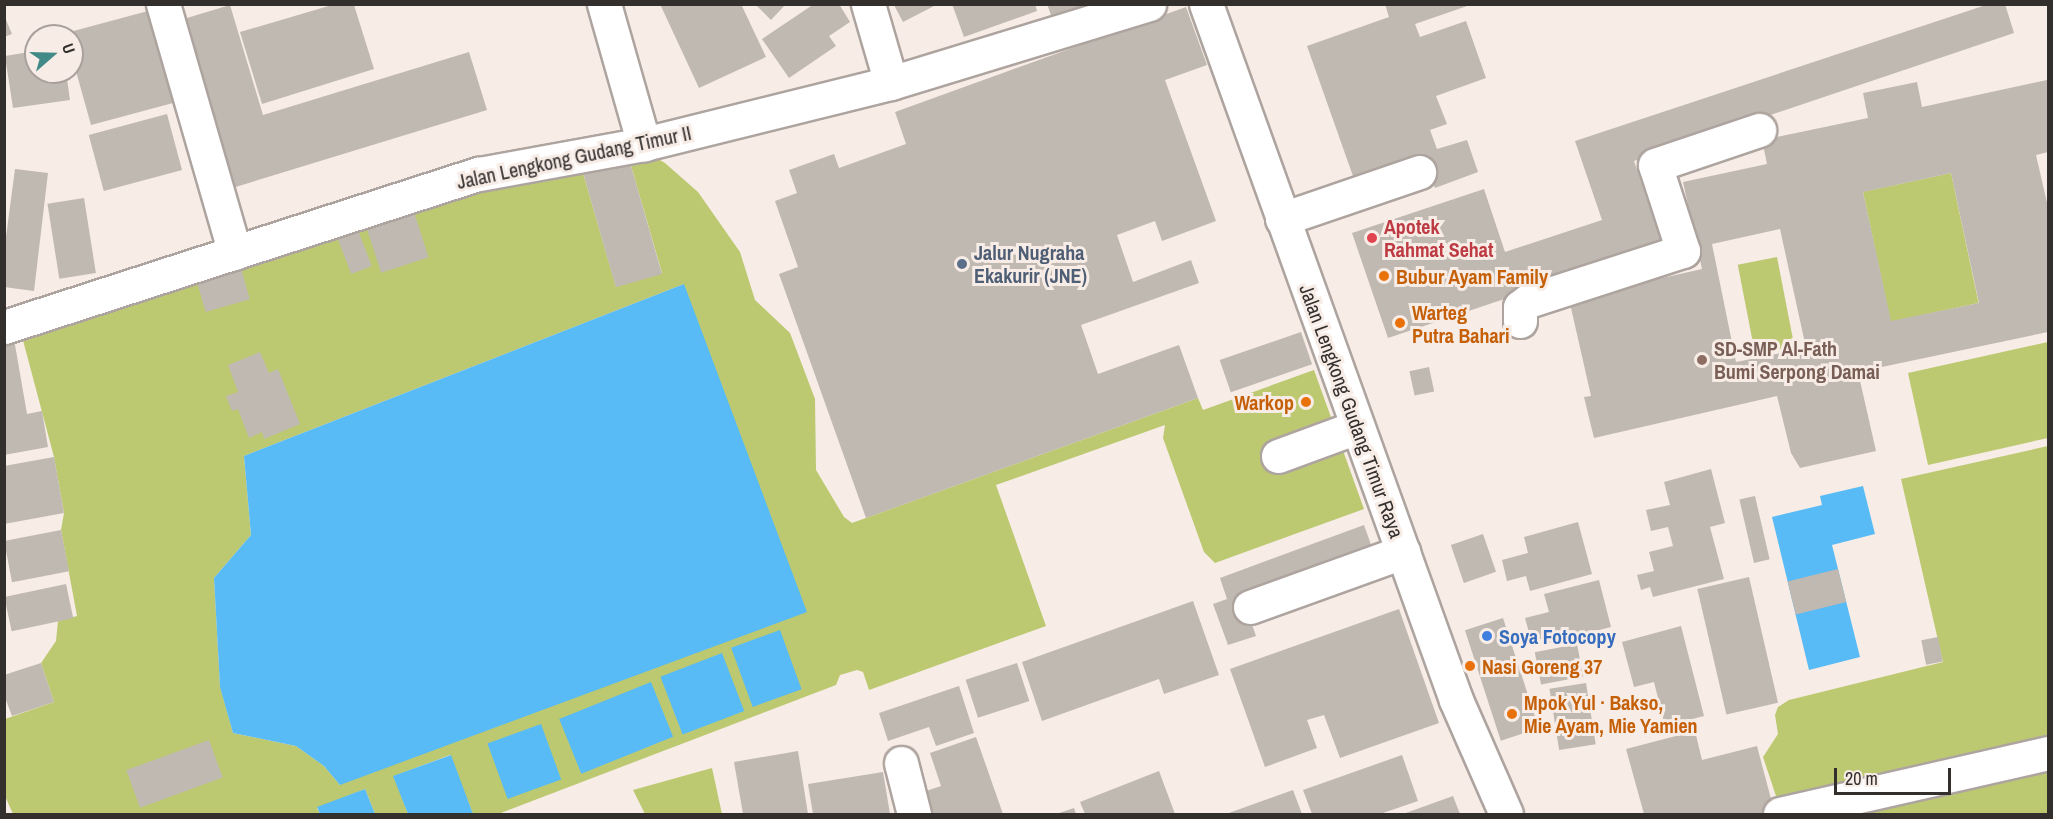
<!DOCTYPE html>
<meta charset="utf-8">
<style>
body{margin:0}
#map{position:relative;width:2053px;height:819px;overflow:hidden;background:#f7ece6;font-family:"Archivo Narrow",sans-serif}
div>[style]{position:absolute}
.green>*{inset:0;background:#bcc971;transform-origin:0 0}
.water>*{inset:0;background:#58bbf5;transform-origin:0 0}
.building>*{inset:0;background:#c0b9b1;transform-origin:0 0}
.roads{filter:drop-shadow(2px 0 #aea49f) drop-shadow(-2px 0 #aea49f) drop-shadow(0 2px #aea49f) drop-shadow(0 -2px #aea49f)}
.minor>*{height:33px;margin:-16.5px;padding:0 16.5px;transform-origin:16.5px;border-radius:16.5px;background:#fff}
.dots>*{width:16px;height:16px;translate:-50% -50%;box-sizing:border-box;border:3px solid #f7ece6;border-radius:50%}
span{translate:-50% -50%;white-space:nowrap;text-align:center;line-height:1.15;-webkit-text-stroke:6px #f7ece6;paint-order:stroke}
.street-label{font-size:20px;color:#332f2d}
.health-label{font-size:20px;color:#be3a42;font-weight:700}
.left{translate:0 -50%;text-align:left}
.service-label{font-size:20px;color:#4e5e75;font-weight:700}
.food-label{font-size:20px;color:#c56008;font-weight:700}
.right{translate:-100% -50%;text-align:right}
.education-label{font-size:20px;color:#785e54;font-weight:700}
.shop-label{font-size:20px;color:#366cbe;font-weight:700}
.frame{position:absolute;inset:0;border:6px solid #332f2d;pointer-events:none}
.north{position:absolute;left:24px;top:24px;width:60px;height:60px;box-sizing:border-box;background:#f7ece6;border:2px solid #a9a09c;border-radius:50%;rotate:70deg;font-size:16px;font-weight:700;line-height:24px;text-align:center;color:#332f2d}
.north::after{content:'';display:block;margin:auto;width:21px;height:27px;background:#428a88;clip-path:polygon(50% 0,100% 100%,50% 72%,0 100%)}
.scale{position:absolute;left:1834px;top:768px;width:117px;height:27px;box-sizing:border-box;border:3px solid #332f2d;border-top:0;padding-left:8px;font-size:18px;line-height:21px;white-space:nowrap;color:#332f2d;-webkit-text-stroke:4px #f7ece6;paint-order:stroke}
</style>
<div id="map">
<div class="green">
<i style="clip-path:polygon(evenodd,627px 152px,650px 154px,665px 163px,698px 192px,740px 252px,755px 300px,790px 333px,815px 399px,816px 470px,844px 517px,852px 523px,1198px 398px,1203px 410px,1314px 370px,1364px 509px,1215px 563px,1204px 552px,1163px 438px,1165px 425px,996px 485px,1046px 626px,869px 690px,863px 672px,857px 670px,840px 675px,836px 685px,498px 814px,473px 814px,450px 755px,394px 776px,408px 814px,375px 814px,365px 789px,317px 808px,320px 814px,13px 814px,5px 796px,5px 719px,54px 702px,41px 663px,56px 641px,58px 621px,77px 616px,61px 530px,64px 513px,54px 457px,16px 314px,407px 189px,581px 166px,616px 287px,662px 273px,627px 152px,684px 284px,340px 785px,324px 766px,296px 746px,233px 733px,220px 686px,214px 578px,251px 535px,244px 456px,684px 284px)"></i>
<i style="left:1951px;top:173px;width:133px;height:90px;rotate:78deg"></i>
<i style="left:1777px;top:257px;width:91px;height:40px;rotate:79deg"></i>
<i style="clip-path:polygon(2048px 342px,2048px 438px,1928px 465px,1908px 373px)"></i>
<i style="clip-path:polygon(2048px 446px,2048px 814px,1782px 814px,1763px 757px,1778px 734px,1775px 715px,1778px 707px,1789px 700px,1943px 662px,1901px 479px)"></i>
<i style="clip-path:polygon(712px 768px,722px 814px,645px 814px,633px 790px)"></i>
</div>
<div class="water">
<i style="clip-path:polygon(684px 284px,807px 612px,340px 785px,324px 766px,296px 746px,233px 733px,220px 687px,214px 578px,251px 535px,244px 456px)"></i>
<i style="clip-path:polygon(1863px 486px,1875px 534px,1832px 545px,1860px 657px,1809px 670px,1772px 517px,1822px 505px,1820px 496px)"></i>
<i style="left:780px;top:630px;width:63px;height:52px;rotate:70deg"></i>
<i style="left:722px;top:653px;width:62px;height:66px;rotate:69deg"></i>
<i style="left:651px;top:682px;width:59px;height:99px;rotate:68deg"></i>
<i style="left:541px;top:724px;width:59px;height:57px;rotate:70deg"></i>
<i style="clip-path:polygon(451px 755px,473px 814px,408px 814px,393px 776px)"></i>
<i style="clip-path:polygon(365px 789px,375px 814px,320px 814px,317px 807px)"></i>
</div>
<div class="building">
<i style="clip-path:polygon(660px 4px,741px 4px,766px 57px,699px 88px)"></i>
<i style="clip-path:polygon(755px 4px,786px 4px,771px 20px)"></i>
<i style="clip-path:polygon(814px 4px,839px 4px,850px 22px,829px 36px,836px 46px,789px 78px,762px 39px)"></i>
<i style="clip-path:polygon(952px 4px,1035px 4px,1037px 11px,964px 37px)"></i>
<i style="clip-path:polygon(1047px 4px,1091px 4px,1052px 18px)"></i>
<i style="clip-path:polygon(1385px 4px,1473px 4px,1415px 24px,1420px 37px,1466px 21px,1486px 78px,1436px 96px,1447px 124px,1430px 130px,1437px 149px,1467px 140px,1478px 172px,1435px 188px,1423px 154px,1354px 179px,1307px 46px,1389px 17px)"></i>
<i style="clip-path:polygon(1989px 4px,2005px 4px,2014px 33px,1634px 161px,1663px 246px,1388px 338px,1352px 233px,1484px 189px,1505px 252px,1602px 220px,1575px 141px)"></i>
<i style="clip-path:polygon(230px 5px,263px 115px,469px 52px,487px 110px,229px 189px,177px 21px)"></i>
<i style="clip-path:polygon(332px 5px,354px 5px,374px 69px,262px 104px,240px 32px)"></i>
<i style="clip-path:polygon(894px 5px,936px 5px,903px 22px)"></i>
<i style="clip-path:polygon(1186px 7px,1207px 65px,1165px 80px,1216px 221px,1162px 241px,1155px 221px,1117px 235px,1133px 282px,1191px 260px,1199px 283px,1081px 325px,1098px 374px,1179px 345px,1198px 398px,866px 518px,779px 274px,798px 267px,775px 201px,797px 193px,789px 170px,834px 154px,839px 168px,906px 144px,895px 112px)"></i>
<i style="clip-path:polygon(148px 11px,173px 103px,91px 125px,72px 57px,72px 36px,66px 33px)"></i>
<i style="clip-path:polygon(4px 15px,12px 34px,4px 37px)"></i>
<i style="clip-path:polygon(36px 51px,36px 72px,66px 72px,70px 100px,13px 108px,5px 56px)"></i>
<i style="clip-path:polygon(evenodd,2047px 80px,2048px 152px,2036px 155px,2048px 207px,2048px 332px,1858px 372px,1876px 451px,1800px 468px,1791px 453px,1777px 396px,1594px 438px,1584px 397px,1591px 396px,1569px 299px,1702px 269px,1683px 182px,1767px 164px,1762px 140px,1868px 118px,1863px 93px,1917px 82px,1922px 107px,2047px 80px,1951px 173px,1979px 303px,1891px 321px,1863px 192px,1951px 173px,2047px 80px,1780px 229px,1806px 348px,1736px 362px,1712px 244px,1780px 229px)"></i>
<i style="left:167px;top:114px;width:58px;height:81px;rotate:75deg"></i>
<i style="left:627px;top:152px;width:127px;height:48px;rotate:74deg"></i>
<i style="clip-path:polygon(15px 169px,48px 173px,34px 291px,4px 287px,4px 252px)"></i>
<i style="left:84px;top:198px;width:76px;height:37px;rotate:81deg"></i>
<i style="left:412px;top:206px;width:54px;height:50px;rotate:72deg"></i>
<i style="left:356px;top:225px;width:44px;height:22px;rotate:69deg"></i>
<i style="left:238px;top:258px;width:43px;height:46px;rotate:74deg"></i>
<i style="left:1301px;top:332px;width:34px;height:86px;rotate:71deg"></i>
<i style="clip-path:polygon(14px 339px,27px 414px,42px 411px,48px 447px,4px 455px,4px 340px)"></i>
<i style="clip-path:polygon(260px 352px,269px 373px,278px 369px,300px 424px,264px 439px,262px 432px,249px 438px,238px 409px,232px 411px,226px 396px,238px 392px,228px 365px)"></i>
<i style="left:1429px;top:367px;width:25px;height:20px;rotate:78deg"></i>
<i style="clip-path:polygon(54px 457px,64px 513px,4px 524px,4px 466px)"></i>
<i style="clip-path:polygon(1711px 469px,1725px 523px,1710px 527px,1724px 579px,1653px 597px,1650px 587px,1641px 590px,1637px 575px,1654px 571px,1649px 552px,1673px 546px,1668px 527px,1651px 531px,1646px 510px,1670px 505px,1664px 482px)"></i>
<i style="left:1755px;top:496px;width:65px;height:16px;rotate:77deg"></i>
<i style="clip-path:polygon(1578px 522px,1592px 574px,1530px 591px,1526px 576px,1507px 581px,1502px 560px,1528px 553px,1524px 537px)"></i>
<i style="clip-path:polygon(1364px 525px,1374px 553px,1244px 601px,1256px 636px,1228px 645px,1213px 604px,1227px 599px,1220px 578px)"></i>
<i style="left:61px;top:530px;width:42px;height:58px;rotate:79deg"></i>
<i style="left:1483px;top:534px;width:40px;height:34px;rotate:71deg"></i>
<i style="left:1838px;top:569px;width:34px;height:52px;rotate:76deg"></i>
<i style="left:1749px;top:577px;width:129px;height:53px;rotate:77deg"></i>
<i style="clip-path:polygon(1599px 580px,1611px 627px,1533px 647px,1525px 618px,1549px 612px,1544px 594px)"></i>
<i style="left:66px;top:584px;width:35px;height:63px;rotate:78deg"></i>
<i style="clip-path:polygon(1193px 601px,1219px 675px,1164px 694px,1159px 679px,1042px 721px,1022px 662px)"></i>
<i style="clip-path:polygon(1399px 609px,1439px 723px,1340px 758px,1324px 715px,1307px 720px,1317px 748px,1265px 767px,1230px 669px)"></i>
<i style="left:1503px;top:618px;width:116px;height:40px;rotate:72deg"></i>
<i style="clip-path:polygon(1681px 626px,1704px 716px,1665px 726px,1654px 682px,1634px 687px,1622px 642px)"></i>
<i style="left:1938px;top:637px;width:25px;height:17px;rotate:79deg"></i>
<i style="left:1577px;top:644px;width:33px;height:43px;rotate:79deg"></i>
<i style="clip-path:polygon(41px 663px,54px 702px,12px 716px,4px 695px,4px 675px)"></i>
<i style="left:1017px;top:663px;width:40px;height:54px;rotate:72deg"></i>
<i style="left:1586px;top:683px;width:62px;height:37px;rotate:81deg"></i>
<i style="clip-path:polygon(959px 686px,974px 733px,936px 746px,929px 727px,888px 741px,879px 713px)"></i>
<i style="clip-path:polygon(1695px 731px,1702px 760px,1757px 746px,1775px 814px,1644px 814px,1626px 749px)"></i>
<i style="clip-path:polygon(976px 737px,1003px 814px,927px 814px,920px 793px,941px 786px,930px 753px)"></i>
<i style="left:209px;top:740px;width:40px;height:88px;rotate:70deg"></i>
<i style="clip-path:polygon(798px 751px,808px 814px,743px 814px,734px 762px)"></i>
<i style="clip-path:polygon(1402px 755px,1418px 801px,1380px 814px,1312px 814px,1303px 790px)"></i>
<i style="clip-path:polygon(1159px 771px,1175px 814px,1085px 814px,1080px 802px)"></i>
<i style="clip-path:polygon(883px 772px,890px 814px,813px 814px,808px 784px)"></i>
<i style="clip-path:polygon(1293px 790px,1302px 814px,1226px 814px)"></i>
<i style="clip-path:polygon(1453px 796px,1460px 814px,1403px 814px)"></i>
<i style="clip-path:polygon(1074px 808px,1076px 814px,1056px 814px)"></i>
</div>
<div class="roads">
<div class="minor">
<i style="left:163px;top:4px;width:259px;rotate:73.9deg"></i>
<i style="left:604px;top:4px;width:146px;rotate:74.1deg"></i>
<i style="left:868px;top:4px;width:82px;rotate:73.8deg"></i>
<i style="left:1206px;top:4px;width:740px;rotate:70.24deg"></i>
<i style="left:1456px;top:700px;width:124px;rotate:66.3deg"></i>
<i style="left:1282px;top:219px;width:145px;rotate:-18.9deg"></i>
<i style="left:1520px;top:321px;width:14px;rotate:-90deg"></i>
<i style="left:1520px;top:307px;width:10px;rotate:-37deg"></i>
<i style="left:1528px;top:301px;width:163px;rotate:-17.9deg"></i>
<i style="left:1683px;top:251px;width:90px;rotate:-108deg"></i>
<i style="left:1655px;top:165px;width:110px;rotate:-18.6deg"></i>
<i style="left:4px;top:327px;width:499px;rotate:-17.9deg"></i>
<i style="left:479px;top:174px;width:168px;rotate:-10.3deg"></i>
<i style="left:644px;top:144px;width:254px;rotate:-13.9deg"></i>
<i style="left:891px;top:83px;width:270px;rotate:-17deg"></i>
<i style="left:1278px;top:456px;width:84px;rotate:-20.2deg"></i>
<i style="left:1250px;top:607px;width:163px;rotate:-19.8deg"></i>
<i style="left:901px;top:763px;width:53px;rotate:75.7deg"></i>
<i style="left:1780px;top:814px;width:275px;rotate:-12.8deg"></i>
</div>
</div>
<div class="dots">
<i style="left:1372px;top:238px;background:#e0444e"></i>
<i style="left:962px;top:264px;background:#5c6f8a"></i>
<i style="left:1384px;top:276px;background:#e8710a"></i>
<i style="left:1400px;top:323px;background:#e8710a"></i>
<i style="left:1702px;top:360px;background:#8d6e63"></i>
<i style="left:1306px;top:402px;background:#e8710a"></i>
<i style="left:1487px;top:636px;background:#3f7fe0"></i>
<i style="left:1470px;top:666px;background:#e8710a"></i>
<i style="left:1512px;top:714px;background:#e8710a"></i>
</div>
<div class="street-label">
<span style="left:574px;top:157px;rotate:-12deg">Jalan Lengkong Gudang Timur II</span>
<span style="left:1352px;top:411px;rotate:70deg">Jalan Lengkong Gudang Timur Raya</span>
</div>
<div class="health-label">
<span class="left" style="left:1384px;top:238px">Apotek<br>Rahmat Sehat</span>
</div>
<div class="service-label">
<span class="left" style="left:974px;top:264px">Jalur Nugraha<br>Ekakurir (JNE)</span>
</div>
<div class="food-label">
<span class="left" style="left:1396px;top:276px">Bubur Ayam Family</span>
<span class="left" style="left:1412px;top:324px">Warteg<br>Putra Bahari</span>
<span class="right" style="left:1294px;top:402px">Warkop</span>
<span class="left" style="left:1482px;top:666px">Nasi Goreng 37</span>
<span class="left" style="left:1524px;top:714px">Mpok Yul · Bakso,<br>Mie Ayam, Mie Yamien</span>
</div>
<div class="education-label">
<span class="left" style="left:1714px;top:360px">SD-SMP Al-Fath<br>Bumi Serpong Damai</span>
</div>
<div class="shop-label">
<span class="left" style="left:1499px;top:636px">Soya Fotocopy</span>
</div>
<div class="frame"></div>
<div class="north">U</div>
<div class="scale">20 m</div>
</div>
